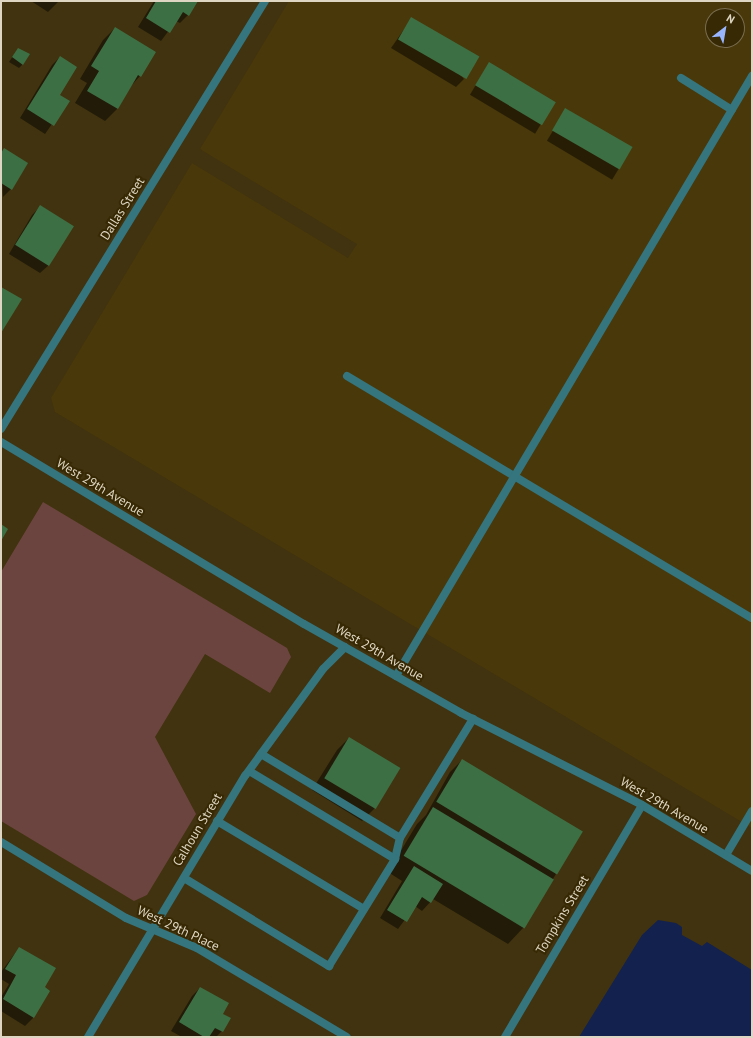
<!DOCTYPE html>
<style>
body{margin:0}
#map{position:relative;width:753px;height:1038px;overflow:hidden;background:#41330f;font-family:"PT Sans",sans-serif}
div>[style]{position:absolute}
.built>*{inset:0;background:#49380a}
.green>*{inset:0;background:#6b443f}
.water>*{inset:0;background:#13214f}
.shadow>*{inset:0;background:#0007;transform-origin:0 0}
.building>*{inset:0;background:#3d6f44;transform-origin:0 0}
.service>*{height:8px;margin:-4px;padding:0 4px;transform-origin:4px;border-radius:4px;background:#35757e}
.minor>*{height:8px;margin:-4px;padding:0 4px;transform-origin:4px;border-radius:4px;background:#35757e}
.tertiary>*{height:8px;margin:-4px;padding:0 4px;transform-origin:4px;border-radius:4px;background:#35757e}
span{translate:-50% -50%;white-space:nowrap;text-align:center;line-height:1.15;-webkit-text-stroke:4px #372904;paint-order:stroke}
.street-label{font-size:13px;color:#ded6c2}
.frame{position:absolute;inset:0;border:2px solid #ded6c2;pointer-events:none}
.north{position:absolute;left:705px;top:8px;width:40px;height:40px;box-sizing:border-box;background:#372904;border:1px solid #7a6e50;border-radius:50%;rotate:31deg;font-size:11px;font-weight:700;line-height:16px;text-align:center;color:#ded6c2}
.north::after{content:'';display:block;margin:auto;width:14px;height:18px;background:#99b5fd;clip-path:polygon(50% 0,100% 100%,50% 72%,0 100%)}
</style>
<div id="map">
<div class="built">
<i style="clip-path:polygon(evenodd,289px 1px,752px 1px,752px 828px,55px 412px,51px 398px,192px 163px,348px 258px,357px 244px,200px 149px,289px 1px,713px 16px,737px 16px,737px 40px,713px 40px,713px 16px)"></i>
</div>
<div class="green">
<i style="clip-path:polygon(43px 502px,287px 648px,291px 657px,270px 693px,205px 654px,155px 737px,196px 814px,147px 895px,134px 901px,1px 821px,1px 572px)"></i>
</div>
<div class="water">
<i style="clip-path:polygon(658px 920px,676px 923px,682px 927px,682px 935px,702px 946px,707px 942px,752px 970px,752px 1037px,579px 1037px,642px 935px)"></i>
</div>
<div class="shadow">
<i style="clip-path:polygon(31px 1px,59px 1px,48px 12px)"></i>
<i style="clip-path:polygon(154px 1px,197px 1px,188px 15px,180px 23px,176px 21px,161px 41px,138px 27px)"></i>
<i style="clip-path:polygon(412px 18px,464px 79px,456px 87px,391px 48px)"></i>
<i style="clip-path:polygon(115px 28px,140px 76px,131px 86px,118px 108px,105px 121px,75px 103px,87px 83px,80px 79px,103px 40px)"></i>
<i style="clip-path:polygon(18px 49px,23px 64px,19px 68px,9px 62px)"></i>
<i style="clip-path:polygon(60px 57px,59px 95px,68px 101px,45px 134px,20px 118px,52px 65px)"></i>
<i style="left:489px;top:63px;width:76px;height:37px;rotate:31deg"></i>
<i style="left:566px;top:109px;width:76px;height:37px;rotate:31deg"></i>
<i style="clip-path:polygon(4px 149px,11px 189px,3px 197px,1px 152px)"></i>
<i style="clip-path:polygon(41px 206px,72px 226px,49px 265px,40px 273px,9px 254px,32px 215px)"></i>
<i style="clip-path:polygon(349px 738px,399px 769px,374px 809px,362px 821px,312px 790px,337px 750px)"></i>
<i style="clip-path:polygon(462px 760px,556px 874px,523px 928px,508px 944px,433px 899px,422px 911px,415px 906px,398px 929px,380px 918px,402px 881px,388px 872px,417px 824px,426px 815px,450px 772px)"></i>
<i style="clip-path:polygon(19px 948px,43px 987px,34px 1017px,25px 1026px,1px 1011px,1px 997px,9px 984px,1px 979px,1px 972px)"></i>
<i style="clip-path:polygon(200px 988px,222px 1014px,222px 1031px,216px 1037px,182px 1037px,171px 1031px,192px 996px)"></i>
</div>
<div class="building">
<i style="clip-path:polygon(156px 1px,198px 1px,189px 16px,183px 12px,170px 33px,146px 18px)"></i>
<i style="left:411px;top:17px;width:79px;height:26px;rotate:30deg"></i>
<i style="clip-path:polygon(115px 27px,156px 52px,141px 77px,138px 75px,118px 109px,87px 91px,99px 71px,91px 66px)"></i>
<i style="clip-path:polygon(18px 48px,30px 54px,23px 65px,12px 57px)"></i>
<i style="clip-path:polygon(60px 56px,77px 67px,60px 95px,70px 101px,54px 126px,27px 109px)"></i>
<i style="left:489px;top:62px;width:78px;height:27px;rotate:31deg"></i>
<i style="left:565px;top:108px;width:78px;height:26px;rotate:30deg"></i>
<i style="clip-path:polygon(4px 148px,28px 163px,12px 190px,1px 183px,1px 153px)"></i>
<i style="left:40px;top:205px;width:40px;height:47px;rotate:32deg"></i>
<i style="clip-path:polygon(1px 287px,22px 299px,1px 333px)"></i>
<i style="clip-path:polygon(1px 524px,8px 529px,1px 541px)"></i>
<i style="left:349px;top:737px;width:60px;height:48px;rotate:31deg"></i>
<i style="left:462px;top:759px;width:141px;height:50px;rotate:31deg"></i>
<i style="left:433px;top:807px;width:141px;height:57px;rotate:31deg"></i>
<i style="clip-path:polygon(414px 866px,443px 884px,431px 903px,422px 897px,407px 922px,387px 910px)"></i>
<i style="clip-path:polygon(19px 947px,56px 968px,45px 987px,50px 991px,34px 1018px,3px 999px,16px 975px,5px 969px)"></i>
<i style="clip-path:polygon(200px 987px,229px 1003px,223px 1014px,231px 1018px,223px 1032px,215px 1028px,209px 1037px,204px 1037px,179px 1022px)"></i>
</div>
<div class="service">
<i style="left:681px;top:78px;width:60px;rotate:32.1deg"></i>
<i style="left:347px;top:376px;width:472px;rotate:30.9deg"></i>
<i style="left:396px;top:676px;width:698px;rotate:-59.32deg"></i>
<i style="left:261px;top:754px;width:162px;rotate:31.1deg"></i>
<i style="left:400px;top:838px;width:140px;rotate:-58.5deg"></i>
<i style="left:217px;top:821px;width:171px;rotate:30.9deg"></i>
<i style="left:726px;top:855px;width:51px;rotate:-59.4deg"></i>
<i style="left:395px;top:859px;width:22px;rotate:-77deg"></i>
<i style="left:184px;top:878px;width:170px;rotate:31.3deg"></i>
<i style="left:329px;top:966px;width:126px;rotate:-58.3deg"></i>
<i style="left:395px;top:859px;width:170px;rotate:-148.9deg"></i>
</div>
<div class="minor">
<i style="left:1px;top:429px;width:503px;rotate:-58.33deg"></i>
<i style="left:1px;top:842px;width:146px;rotate:31.3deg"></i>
<i style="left:126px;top:918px;width:77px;rotate:22.9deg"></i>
<i style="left:197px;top:948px;width:174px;rotate:30.7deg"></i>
<i style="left:88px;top:1037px;width:305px;rotate:-59deg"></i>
<i style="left:245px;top:776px;width:132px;rotate:-53.9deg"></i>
<i style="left:323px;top:669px;width:31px;rotate:-45deg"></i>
<i style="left:505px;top:1037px;width:269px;rotate:-59.4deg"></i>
</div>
<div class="tertiary">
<i style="left:1px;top:442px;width:353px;rotate:31deg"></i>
<i style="left:304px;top:624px;width:180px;rotate:29.5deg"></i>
<i style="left:461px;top:713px;width:203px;rotate:26.9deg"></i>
<i style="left:642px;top:805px;width:128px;rotate:31deg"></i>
</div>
<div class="street-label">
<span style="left:123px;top:209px;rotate:-58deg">Dallas Street</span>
<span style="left:100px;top:488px;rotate:31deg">West 29th Avenue</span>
<span style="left:379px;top:653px;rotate:30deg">West 29th Avenue</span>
<span style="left:664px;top:806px;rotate:30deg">West 29th Avenue</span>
<span style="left:198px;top:830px;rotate:-59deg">Calhoun Street</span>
<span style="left:563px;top:915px;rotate:-59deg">Tompkins Street</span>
<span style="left:178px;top:929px;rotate:25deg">West 29th Place</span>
</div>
<div class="frame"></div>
<div class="north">N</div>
</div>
